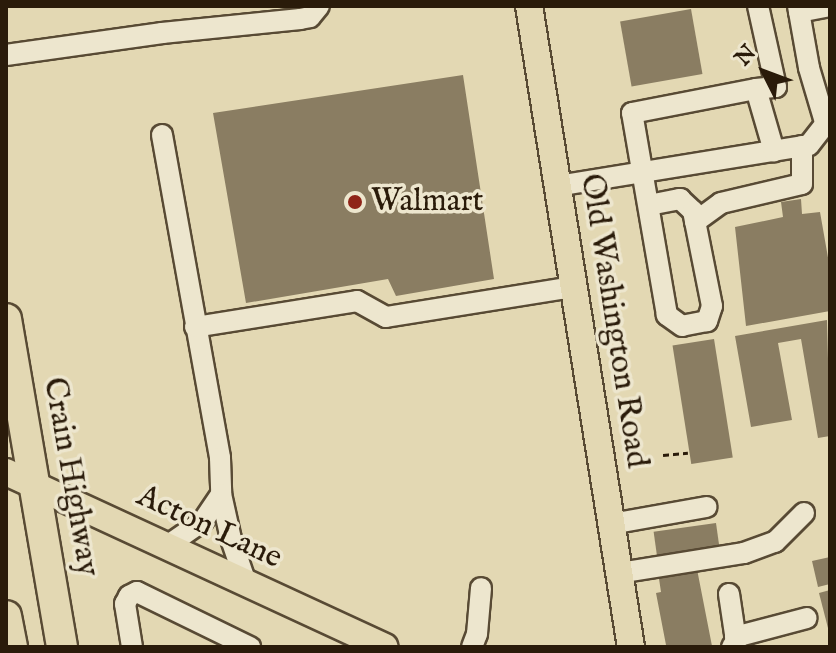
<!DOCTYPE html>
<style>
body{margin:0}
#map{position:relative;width:836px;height:653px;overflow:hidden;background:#e3d8b3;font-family:"IM FELL English",serif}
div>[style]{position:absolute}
.building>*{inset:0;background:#8a7d62;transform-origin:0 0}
.path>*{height:3px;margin-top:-1.5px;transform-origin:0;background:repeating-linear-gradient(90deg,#2a1b0a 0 6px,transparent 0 10px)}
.roads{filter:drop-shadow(2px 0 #584a34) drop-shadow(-2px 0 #584a34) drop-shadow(0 2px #584a34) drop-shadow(0 -2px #584a34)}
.minor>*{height:20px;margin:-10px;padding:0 10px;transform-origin:10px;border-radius:10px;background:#ede6ce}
.major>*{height:26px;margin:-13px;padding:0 13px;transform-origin:13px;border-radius:13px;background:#e3d8b3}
.highway>*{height:30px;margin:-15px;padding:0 15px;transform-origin:15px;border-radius:15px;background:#e3d8b3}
.dots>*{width:22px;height:22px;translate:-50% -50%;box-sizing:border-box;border:4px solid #ede6ce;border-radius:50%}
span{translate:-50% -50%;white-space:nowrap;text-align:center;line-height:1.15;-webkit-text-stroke:7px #ede6ce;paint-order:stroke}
.poi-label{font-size:32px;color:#2a1b0a}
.left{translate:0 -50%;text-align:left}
.street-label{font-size:32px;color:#2a1b0a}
.frame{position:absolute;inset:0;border:8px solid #2a1b0a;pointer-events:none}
.north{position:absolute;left:724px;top:32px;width:80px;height:80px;-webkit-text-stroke:6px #ede6ce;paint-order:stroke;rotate:312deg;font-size:22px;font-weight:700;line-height:32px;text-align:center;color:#2a1b0a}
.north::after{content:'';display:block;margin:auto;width:28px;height:36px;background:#2a1b0a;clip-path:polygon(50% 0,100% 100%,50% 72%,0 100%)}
</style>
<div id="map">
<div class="building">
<i style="left:691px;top:9px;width:66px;height:72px;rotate:80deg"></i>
<i style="clip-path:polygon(463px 75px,494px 279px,396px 296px,388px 279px,246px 303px,213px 113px)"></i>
<i style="clip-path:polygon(801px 199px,802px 214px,820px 212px,830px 269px,830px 311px,746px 326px,735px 227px,783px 217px,781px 202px)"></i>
<i style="clip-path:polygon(827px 320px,830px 436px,818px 438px,801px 339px,778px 343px,792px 420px,751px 427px,735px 336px)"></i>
<i style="left:714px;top:339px;width:120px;height:42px;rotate:81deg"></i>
<i style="left:716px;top:523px;width:27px;height:63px;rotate:82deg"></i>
<i style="clip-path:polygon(830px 557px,830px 584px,818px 587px,812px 561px)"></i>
<i style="clip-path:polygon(696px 564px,712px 646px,666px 645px,656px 593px,661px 592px,658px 572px)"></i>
<i style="clip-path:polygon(830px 590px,830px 632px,829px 632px,819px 593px)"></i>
</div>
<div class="path">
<i style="left:663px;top:455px;width:25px;rotate:-5deg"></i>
</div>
<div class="roads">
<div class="minor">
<i style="left:798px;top:6px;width:63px;rotate:79.9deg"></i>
<i style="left:809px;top:68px;width:56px;rotate:73.5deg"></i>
<i style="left:799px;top:12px;width:32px;rotate:-11deg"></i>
<i style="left:6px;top:55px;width:158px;rotate:-8deg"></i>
<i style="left:162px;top:33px;width:139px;rotate:-5.8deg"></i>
<i style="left:300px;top:19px;width:10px;rotate:-11deg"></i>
<i style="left:310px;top:17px;width:14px;rotate:-51deg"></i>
<i style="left:756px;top:89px;width:20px;rotate:-6deg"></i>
<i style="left:776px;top:87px;width:83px;rotate:-102.5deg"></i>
<i style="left:162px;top:135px;width:328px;rotate:79.8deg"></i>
<i style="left:220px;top:458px;width:36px;rotate:88deg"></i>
<i style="left:221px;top:494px;width:46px;rotate:77.5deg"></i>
<i style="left:231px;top:539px;width:46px;rotate:71.2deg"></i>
<i style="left:557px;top:186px;width:255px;rotate:-9.2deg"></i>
<i style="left:809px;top:145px;width:34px;rotate:-52deg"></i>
<i style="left:649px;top:205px;width:32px;rotate:-11deg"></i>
<i style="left:680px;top:199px;width:18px;rotate:43deg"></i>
<i style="left:693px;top:211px;width:97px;rotate:78.7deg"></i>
<i style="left:712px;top:306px;width:16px;rotate:108deg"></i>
<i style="left:707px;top:321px;width:25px;rotate:169deg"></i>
<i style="left:682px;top:326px;width:19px;rotate:-144deg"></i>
<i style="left:667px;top:315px;width:205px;rotate:-99.8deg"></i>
<i style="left:632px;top:113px;width:126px;rotate:-11deg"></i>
<i style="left:756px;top:89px;width:65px;rotate:73.8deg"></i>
<i style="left:695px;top:222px;width:32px;rotate:-36deg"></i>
<i style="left:721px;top:203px;width:83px;rotate:-13.2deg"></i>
<i style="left:802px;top:184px;width:38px;rotate:-90deg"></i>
<i style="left:195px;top:327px;width:164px;rotate:-9.1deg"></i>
<i style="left:357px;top:301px;width:33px;rotate:29deg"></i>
<i style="left:386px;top:317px;width:190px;rotate:-9.1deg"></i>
<i style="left:611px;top:524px;width:97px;rotate:-10.1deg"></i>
<i style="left:167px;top:546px;width:44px;rotate:-34.8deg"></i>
<i style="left:203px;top:521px;width:32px;rotate:-56deg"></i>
<i style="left:619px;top:573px;width:127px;rotate:-9.1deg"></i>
<i style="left:744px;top:553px;width:33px;rotate:-20deg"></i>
<i style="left:775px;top:542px;width:41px;rotate:-45deg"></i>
<i style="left:729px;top:594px;width:48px;rotate:81.5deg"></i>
<i style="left:736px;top:641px;width:7px;rotate:124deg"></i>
<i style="left:735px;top:637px;width:74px;rotate:-14.8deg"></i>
<i style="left:132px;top:647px;width:44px;rotate:-99.2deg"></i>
<i style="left:125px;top:604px;width:9px;rotate:-63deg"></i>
<i style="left:129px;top:596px;width:9px;rotate:-27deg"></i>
<i style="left:137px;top:592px;width:126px;rotate:26deg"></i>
<i style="left:472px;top:647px;width:14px;rotate:-69deg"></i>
<i style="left:477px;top:634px;width:46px;rotate:-85deg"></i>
</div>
<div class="major">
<i style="left:529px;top:6px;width:649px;rotate:80.96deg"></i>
<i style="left:6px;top:472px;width:417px;rotate:24.8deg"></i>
</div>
<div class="highway">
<i style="left:6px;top:319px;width:333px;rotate:80.3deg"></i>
<i style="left:6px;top:616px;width:32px;rotate:79deg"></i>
</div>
</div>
<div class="dots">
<i style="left:355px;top:202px;background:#8f2418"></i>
</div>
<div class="poi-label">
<span class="left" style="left:371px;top:202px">Walmart</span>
</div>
<div class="street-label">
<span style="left:613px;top:321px;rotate:81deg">Old Washington Road</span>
<span style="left:70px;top:477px;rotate:80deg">Crain Highway</span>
<span style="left:209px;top:528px;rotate:25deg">Acton Lane</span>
</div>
<div class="frame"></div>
<div class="north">N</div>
</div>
